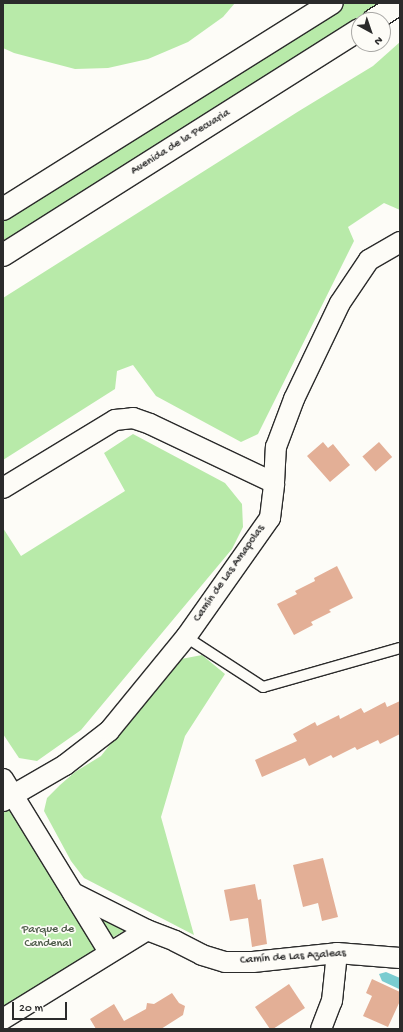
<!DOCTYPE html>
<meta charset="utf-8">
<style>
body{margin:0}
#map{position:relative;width:403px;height:1032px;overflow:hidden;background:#fdfcf7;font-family:"Gochi Hand",sans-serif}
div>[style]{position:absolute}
.green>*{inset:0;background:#b8eaa9}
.water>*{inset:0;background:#7accd0}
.building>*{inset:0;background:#e3af96;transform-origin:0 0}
.roads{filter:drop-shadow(1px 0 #2b2b2b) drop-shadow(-1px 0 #2b2b2b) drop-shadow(0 1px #2b2b2b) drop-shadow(0 -1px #2b2b2b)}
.lane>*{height:10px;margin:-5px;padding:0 5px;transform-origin:5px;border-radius:5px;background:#fdfcf7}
.street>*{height:20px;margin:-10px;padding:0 10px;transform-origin:10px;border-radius:10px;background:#fdfcf7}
.secondary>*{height:22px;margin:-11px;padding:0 11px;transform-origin:11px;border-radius:11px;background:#fdfcf7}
span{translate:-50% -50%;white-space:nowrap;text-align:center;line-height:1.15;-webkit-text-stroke:3.5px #fdfcf7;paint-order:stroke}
.street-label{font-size:12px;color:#2b2b2b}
.park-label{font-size:12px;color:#4e5b4a}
.frame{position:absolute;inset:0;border:4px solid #2b2b2b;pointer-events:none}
.north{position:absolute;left:351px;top:12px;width:40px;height:40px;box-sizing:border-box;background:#fdfcf7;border:1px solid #a9a8a5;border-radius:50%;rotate:140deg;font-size:11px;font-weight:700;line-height:16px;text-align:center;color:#2b2b2b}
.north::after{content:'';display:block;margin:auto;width:14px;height:18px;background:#2b2b2b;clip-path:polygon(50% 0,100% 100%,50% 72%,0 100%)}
.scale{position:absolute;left:12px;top:1002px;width:55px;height:18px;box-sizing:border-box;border:2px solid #2b2b2b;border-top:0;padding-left:5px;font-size:12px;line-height:14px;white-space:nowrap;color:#2b2b2b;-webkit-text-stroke:3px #fdfcf7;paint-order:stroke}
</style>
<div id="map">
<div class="green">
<i style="clip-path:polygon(3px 3px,235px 3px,223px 17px,188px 42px,148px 59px,108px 68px,75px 69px,14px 53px,3px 48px)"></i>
<i style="clip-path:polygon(332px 3px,400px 3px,374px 20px,359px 20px,3px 255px,3px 209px)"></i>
<i style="clip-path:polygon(400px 42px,400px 210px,384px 203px,348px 227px,354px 241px,258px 434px,241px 442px,156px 396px,133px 365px,117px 371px,115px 389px,3px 460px,3px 298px,299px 111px,373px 66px)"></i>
<i style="clip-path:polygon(133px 434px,225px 483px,242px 504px,243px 527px,232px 549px,81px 730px,37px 761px,19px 758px,3px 734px,3px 528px,21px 556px,125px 491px,104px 453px)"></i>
<i style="clip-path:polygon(202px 655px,225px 674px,185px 736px,161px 817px,194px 935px,84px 878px,71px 861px,44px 811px,47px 798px,60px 785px,75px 772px,101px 756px,176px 660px)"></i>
<i style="clip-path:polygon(13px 794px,109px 952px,3px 1019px,3px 801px)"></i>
<i style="clip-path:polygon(99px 914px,125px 928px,124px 931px,112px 938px,96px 918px)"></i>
</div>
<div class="water">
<i style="clip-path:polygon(386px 972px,400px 978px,399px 989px,382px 981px,379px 974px)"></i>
</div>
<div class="building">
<i style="clip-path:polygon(323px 442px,328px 448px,333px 444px,350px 465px,330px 482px,307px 456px)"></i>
<i style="left:379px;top:442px;width:20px;height:22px;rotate:49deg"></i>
<i style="clip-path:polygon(337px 566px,353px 598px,329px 610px,331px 612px,311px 622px,313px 625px,294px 635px,277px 604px,297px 594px,295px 591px,315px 581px,314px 578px)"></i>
<i style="clip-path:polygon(400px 701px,400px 734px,380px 744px,378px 740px,357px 750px,355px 747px,333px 758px,331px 755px,309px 766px,305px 758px,262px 777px,255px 760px,297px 741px,293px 734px,315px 722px,317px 726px,339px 715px,340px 719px,361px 708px,364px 713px,385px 702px,387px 707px)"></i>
<i style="clip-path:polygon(323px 858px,338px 917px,322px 921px,318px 903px,303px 907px,293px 865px)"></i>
<i style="clip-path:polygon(255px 884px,258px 900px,261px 899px,267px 944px,252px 947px,248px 918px,230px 921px,224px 890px)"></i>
<i style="clip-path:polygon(372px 979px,400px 992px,400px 1001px,388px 1027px,363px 1016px,372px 996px,366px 993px)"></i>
<i style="clip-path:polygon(289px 984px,305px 1008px,273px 1029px,270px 1029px,255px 1007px)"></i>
<i style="clip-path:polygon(172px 993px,179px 1003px,185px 1006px,183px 1015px,161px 1029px,96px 1029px,90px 1019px,114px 1004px,124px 1021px,146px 1009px,147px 1003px,154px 1004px)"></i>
</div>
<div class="roads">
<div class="lane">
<i style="left:186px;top:637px;width:92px;rotate:33deg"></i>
<i style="left:263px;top:687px;width:142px;rotate:-15.9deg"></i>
</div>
<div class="street">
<i style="left:3px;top:488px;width:131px;rotate:-31.3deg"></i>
<i style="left:115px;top:420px;width:18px;rotate:-6deg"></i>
<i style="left:133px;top:418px;width:18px;rotate:19deg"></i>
<i style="left:150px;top:424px;width:137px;rotate:25.4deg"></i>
<i style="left:3px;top:779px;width:203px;rotate:58.5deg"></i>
<i style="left:3px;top:801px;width:72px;rotate:-30.1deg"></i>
<i style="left:65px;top:765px;width:56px;rotate:-37.7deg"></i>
<i style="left:109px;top:731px;width:122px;rotate:-50.7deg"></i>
<i style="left:186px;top:637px;width:146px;rotate:-54.8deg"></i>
<i style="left:270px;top:518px;width:35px;rotate:-83deg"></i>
<i style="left:274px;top:483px;width:36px;rotate:-87deg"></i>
<i style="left:276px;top:447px;width:51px;rotate:-69.4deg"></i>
<i style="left:294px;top:399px;width:106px;rotate:-64.4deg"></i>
<i style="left:340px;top:303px;width:52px;rotate:-56deg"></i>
<i style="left:369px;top:260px;width:36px;rotate:-30deg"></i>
<i style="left:73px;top:893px;width:83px;rotate:26.6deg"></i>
<i style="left:3px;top:1019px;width:169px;rotate:-31.7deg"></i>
<i style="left:147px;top:930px;width:30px;rotate:21deg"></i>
<i style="left:175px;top:941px;width:30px;rotate:27deg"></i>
<i style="left:202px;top:955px;width:24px;rotate:17deg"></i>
<i style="left:225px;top:962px;width:28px"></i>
<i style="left:253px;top:962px;width:84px;rotate:-6.1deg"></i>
<i style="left:337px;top:953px;width:63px;rotate:4.5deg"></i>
<i style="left:321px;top:1029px;width:30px;rotate:-69deg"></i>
<i style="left:332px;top:1001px;width:48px;rotate:-84.1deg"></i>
</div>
<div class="secondary">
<i style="left:374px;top:20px;width:31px;rotate:-33deg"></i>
<i style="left:3px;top:209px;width:388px;rotate:-32.1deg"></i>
<i style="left:3px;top:255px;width:421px;rotate:-32.3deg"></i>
</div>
</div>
<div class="street-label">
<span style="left:181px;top:143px;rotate:-32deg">Avenida de la Pecuaria</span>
<span style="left:230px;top:574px;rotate:-55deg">Camín de Las Amapolas</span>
<span style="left:293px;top:958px;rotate:-4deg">Camín de Las Azaleas</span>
</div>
<div class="park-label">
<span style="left:48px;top:938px">Parque de<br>Candenal</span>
</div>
<div class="frame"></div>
<div class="north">N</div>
<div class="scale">20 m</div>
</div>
